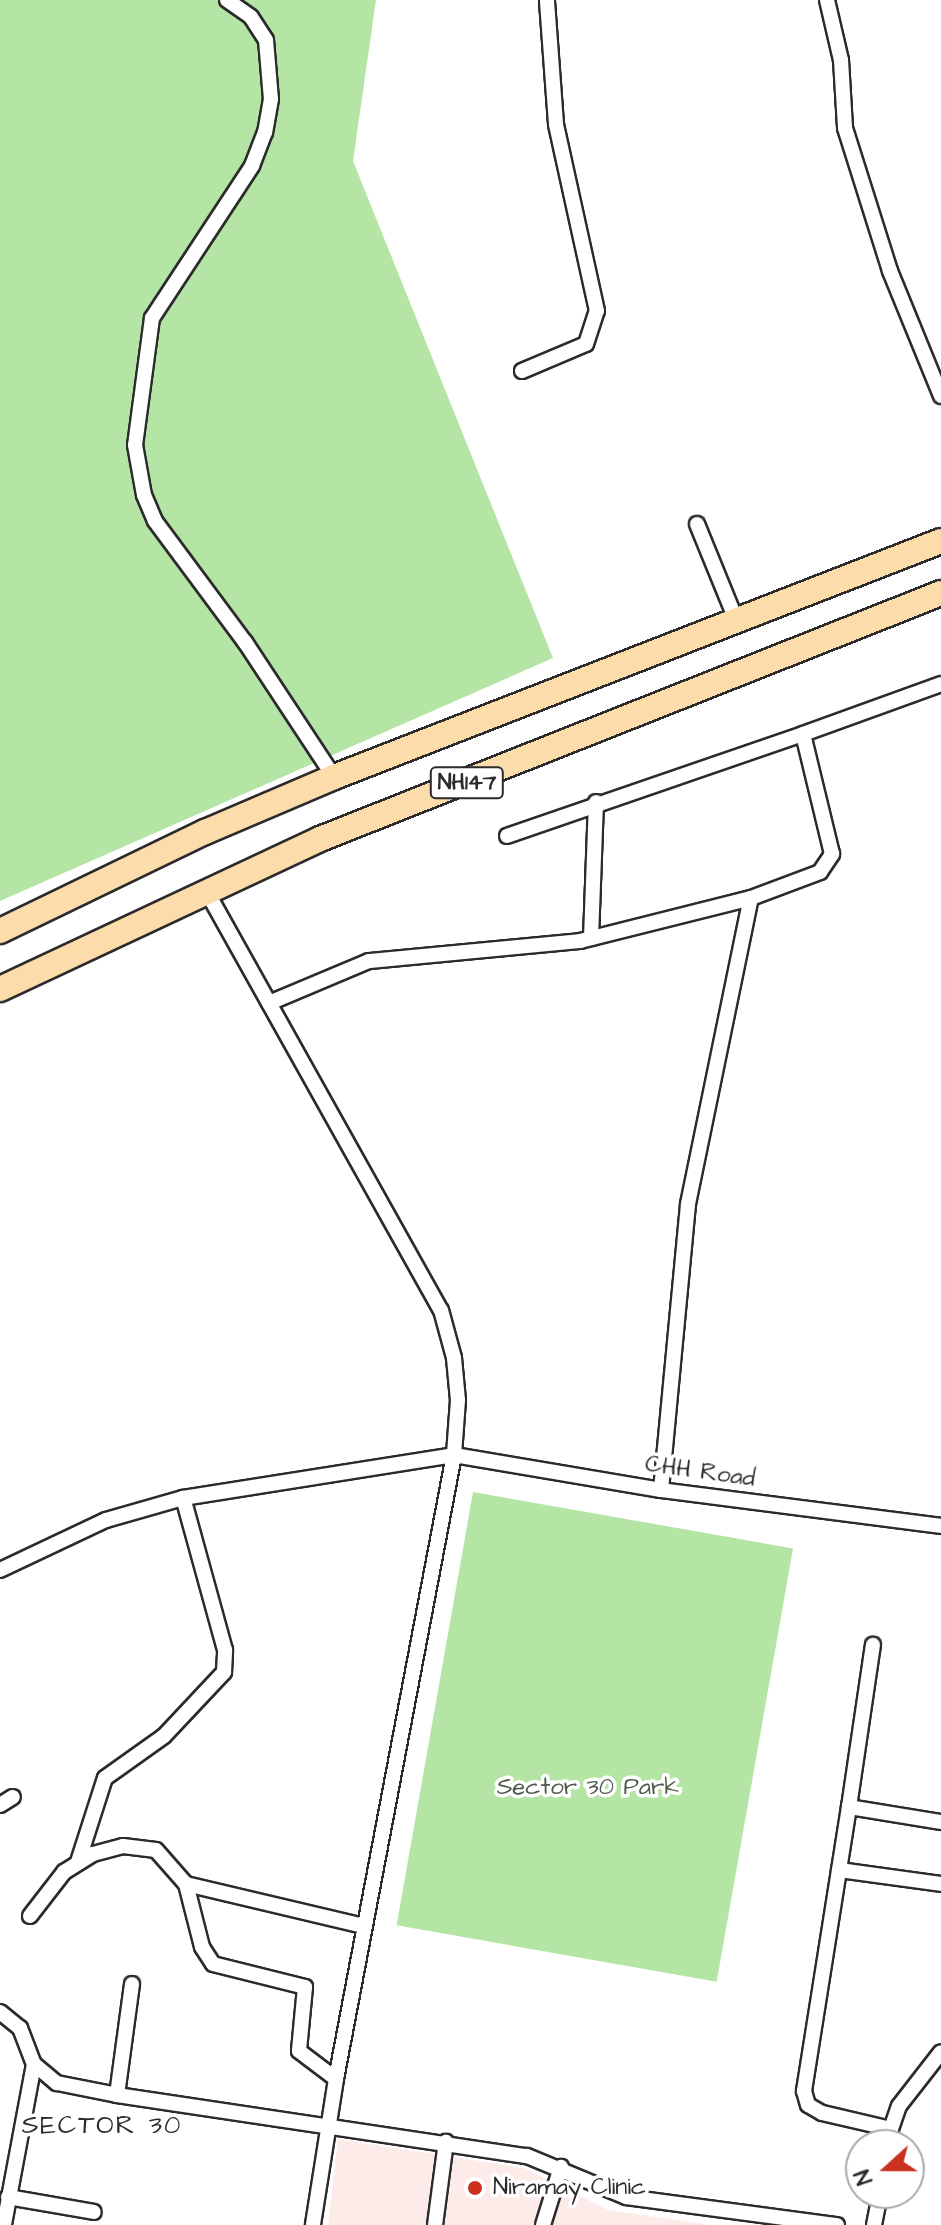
<!DOCTYPE html>
<style>
body{margin:0}
#map{position:relative;width:941px;height:2225px;overflow:hidden;background:#fff;font-family:"Architects Daughter",sans-serif}
div>[style]{position:absolute}
.built>*{inset:0;background:#fdebe9}
.green>*{inset:0;background:#b4e5a5;transform-origin:0 0}
.roads{filter:drop-shadow(2px 0 #2b2b2b) drop-shadow(-2px 0 #2b2b2b) drop-shadow(0 2px #2b2b2b) drop-shadow(0 -2px #2b2b2b)}
.minor>*{height:14px;margin:-7px;padding:0 7px;transform-origin:7px;border-radius:7px;background:#fff}
.trunk>*{height:24px;margin:-12px;padding:0 12px;transform-origin:12px;border-radius:12px;background:#fddcac}
.dots>*{width:22px;height:22px;translate:-50% -50%;box-sizing:border-box;border:4px solid #fff;border-radius:50%}
span{translate:-50% -50%;white-space:nowrap;text-align:center;line-height:1.15;-webkit-text-stroke:7px #fff;paint-order:stroke}
.shield-label span{padding:2px 6px;background:#fff;border:2px solid;border-radius:6px;-webkit-text-stroke-width:0}
.shield-label{font-size:22px;color:#2b2b2b;font-weight:700}
.street-label{font-size:24px;color:#2b2b2b}
.park-label{font-size:24px;color:#4d5a4a}
.poi-label{font-size:24px;color:#2b2b2b}
.left{translate:0 -50%;text-align:left}
.neighbourhood-label{font-size:26px;color:#2b2b2b;letter-spacing:2px}
.north{position:absolute;left:845px;top:2129px;width:80px;height:80px;box-sizing:border-box;background:#fff;border:2px solid #aaa;border-radius:50%;rotate:249deg;font-size:22px;font-weight:700;line-height:32px;text-align:center;color:#2b2b2b}
.north::after{content:'';display:block;margin:auto;width:28px;height:36px;background:#c8321e;clip-path:polygon(50% 0,100% 100%,50% 72%,0 100%)}
</style>
<div id="map">
<div class="built">
<i style="clip-path:polygon(338px 2139px,524px 2168px,608px 2210px,710px 2225px,328px 2225px)"></i>
</div>
<div class="green">
<i style="clip-path:polygon(0 0,376px 0,353px 161px,553px 658px,0 901px)"></i>
<i style="left:473px;top:1492px;width:325px;height:440px;rotate:10deg"></i>
</div>
<div class="roads">
<div class="minor">
<i style="left:227px;top:0;width:29px;rotate:35deg"></i>
<i style="left:251px;top:17px;width:27px;rotate:57deg"></i>
<i style="left:266px;top:40px;width:59px;rotate:85.2deg"></i>
<i style="left:271px;top:99px;width:34px;rotate:100deg"></i>
<i style="left:265px;top:132px;width:36px;rotate:111deg"></i>
<i style="left:252px;top:166px;width:182px;rotate:123.3deg"></i>
<i style="left:152px;top:318px;width:128px;rotate:97.6deg"></i>
<i style="left:135px;top:445px;width:51px;rotate:79.8deg"></i>
<i style="left:144px;top:495px;width:28px;rotate:67deg"></i>
<i style="left:155px;top:521px;width:151px;rotate:53.4deg"></i>
<i style="left:245px;top:642px;width:162px;rotate:56.6deg"></i>
<i style="left:827px;top:0;width:62px;rotate:76.9deg"></i>
<i style="left:841px;top:60px;width:68px;rotate:86.6deg"></i>
<i style="left:845px;top:128px;width:150px;rotate:72.5deg"></i>
<i style="left:890px;top:271px;width:135px;rotate:67.8deg"></i>
<i style="left:522px;top:371px;width:69px;rotate:-22.9deg"></i>
<i style="left:586px;top:344px;width:35px;rotate:-72deg"></i>
<i style="left:597px;top:311px;width:191px;rotate:-102.4deg"></i>
<i style="left:556px;top:124px;width:124px;rotate:-94.2deg"></i>
<i style="left:697px;top:524px;width:100px;rotate:67.8deg"></i>
<i style="left:803px;top:734px;width:147px;rotate:-19.9deg"></i>
<i style="left:207px;top:892px;width:479px;rotate:60.8deg"></i>
<i style="left:441px;top:1310px;width:50px;rotate:74.8deg"></i>
<i style="left:454px;top:1358px;width:42px;rotate:84.6deg"></i>
<i style="left:458px;top:1400px;width:55px;rotate:94.2deg"></i>
<i style="left:454px;top:1455px;width:635px;rotate:100.71deg"></i>
<i style="left:336px;top:2079px;width:148px;rotate:99deg"></i>
<i style="left:591px;top:938px;width:136px;rotate:-87.9deg"></i>
<i style="left:269px;top:1003px;width:108px;rotate:-22.8deg"></i>
<i style="left:369px;top:961px;width:212px;rotate:-5.4deg"></i>
<i style="left:580px;top:941px;width:176px;rotate:-14.1deg"></i>
<i style="left:751px;top:898px;width:74px;rotate:-20.6deg"></i>
<i style="left:820px;top:872px;width:22px;rotate:-56deg"></i>
<i style="left:832px;top:854px;width:123px;rotate:-103.6deg"></i>
<i style="left:803px;top:734px;width:313px;rotate:161deg"></i>
<i style="left:661px;top:1490px;width:287px;rotate:-84.6deg"></i>
<i style="left:688px;top:1204px;width:312px;rotate:-78.4deg"></i>
<i style="left:0;top:1570px;width:117px;rotate:-25.3deg"></i>
<i style="left:106px;top:1520px;width:80px;rotate:-15.9deg"></i>
<i style="left:183px;top:1498px;width:274px;rotate:-9deg"></i>
<i style="left:454px;top:1455px;width:210px;rotate:9.6deg"></i>
<i style="left:661px;top:1490px;width:282px;rotate:7.3deg"></i>
<i style="left:0;top:1805px;width:15px;rotate:-32deg"></i>
<i style="left:849px;top:1807px;width:164px;rotate:-81.6deg"></i>
<i style="left:78px;top:1862px;width:88px;rotate:-72.2deg"></i>
<i style="left:105px;top:1778px;width:72px;rotate:-35.4deg"></i>
<i style="left:164px;top:1736px;width:88px;rotate:-46.8deg"></i>
<i style="left:224px;top:1672px;width:22px;rotate:-87deg"></i>
<i style="left:225px;top:1650px;width:158px;rotate:-105.4deg"></i>
<i style="left:839px;top:1870px;width:103px;rotate:7.8deg"></i>
<i style="left:186px;top:1884px;width:183px;rotate:13.3deg"></i>
<i style="left:30px;top:1916px;width:56px;rotate:-52.3deg"></i>
<i style="left:64px;top:1872px;width:34px;rotate:-32deg"></i>
<i style="left:93px;top:1854px;width:31px;rotate:-15deg"></i>
<i style="left:123px;top:1846px;width:33px;rotate:7deg"></i>
<i style="left:156px;top:1850px;width:45px;rotate:48.6deg"></i>
<i style="left:186px;top:1884px;width:65px;rotate:75.7deg"></i>
<i style="left:202px;top:1947px;width:20px;rotate:57deg"></i>
<i style="left:213px;top:1964px;width:95px;rotate:14deg"></i>
<i style="left:305px;top:1987px;width:64px;rotate:95.4deg"></i>
<i style="left:299px;top:2051px;width:46px;rotate:37.1deg"></i>
<i style="left:0;top:2012px;width:26px;rotate:39deg"></i>
<i style="left:20px;top:2028px;width:39px;rotate:69deg"></i>
<i style="left:34px;top:2064px;width:164px;rotate:100.6deg"></i>
<i style="left:34px;top:2064px;width:30px;rotate:40deg"></i>
<i style="left:57px;top:2083px;width:61px;rotate:11.3deg"></i>
<i style="left:117px;top:2095px;width:415px;rotate:8.5deg"></i>
<i style="left:527px;top:2156px;width:107px;rotate:22.5deg"></i>
<i style="left:626px;top:2197px;width:213px;rotate:7.6deg"></i>
<i style="left:117px;top:2095px;width:112px;rotate:-82.3deg"></i>
<i style="left:891px;top:2129px;width:24px;rotate:-71deg"></i>
<i style="left:899px;top:2106px;width:68px;rotate:-52.1deg"></i>
<i style="left:888px;top:2145px;width:16px;rotate:-79deg"></i>
<i style="left:891px;top:2129px;width:71px;rotate:-166.9deg"></i>
<i style="left:822px;top:2113px;width:16px;rotate:-150deg"></i>
<i style="left:808px;top:2105px;width:15px;rotate:-106deg"></i>
<i style="left:804px;top:2091px;width:288px;rotate:-81deg"></i>
<i style="left:849px;top:1807px;width:93px;rotate:9.3deg"></i>
<i style="left:8px;top:2197px;width:87px;rotate:9.9deg"></i>
<i style="left:435px;top:2225px;width:84px;rotate:-82.5deg"></i>
<i style="left:543px;top:2225px;width:61px;rotate:-72.8deg"></i>
<i style="left:874px;top:2225px;width:33px;rotate:-79deg"></i>
</div>
<div class="trunk">
<i style="left:0;top:931px;width:228px;rotate:-25.8deg"></i>
<i style="left:205px;top:832px;width:140px;rotate:-23.1deg"></i>
<i style="left:334px;top:777px;width:651px;rotate:-21.25deg"></i>
<i style="left:0;top:989px;width:353px;rotate:-25.1deg"></i>
<i style="left:320px;top:839px;width:668px;rotate:-21.61deg"></i>
</div>
</div>
<div class="dots">
<i style="left:475px;top:2188px;background:#c8321e"></i>
</div>
<div class="shield-label">
<span style="left:467px;top:783px">NH147</span>
</div>
<div class="street-label">
<span style="left:700px;top:1472px;rotate:8deg">CHH Road</span>
</div>
<div class="park-label">
<span style="left:588px;top:1788px">Sector 30 Park</span>
</div>
<div class="poi-label">
<span class="left" style="left:493px;top:2188px">Niramay Clinic</span>
</div>
<div class="neighbourhood-label">
<span style="left:102px;top:2126px">SECTOR 30</span>
</div>
<div class="north">N</div>
</div>
